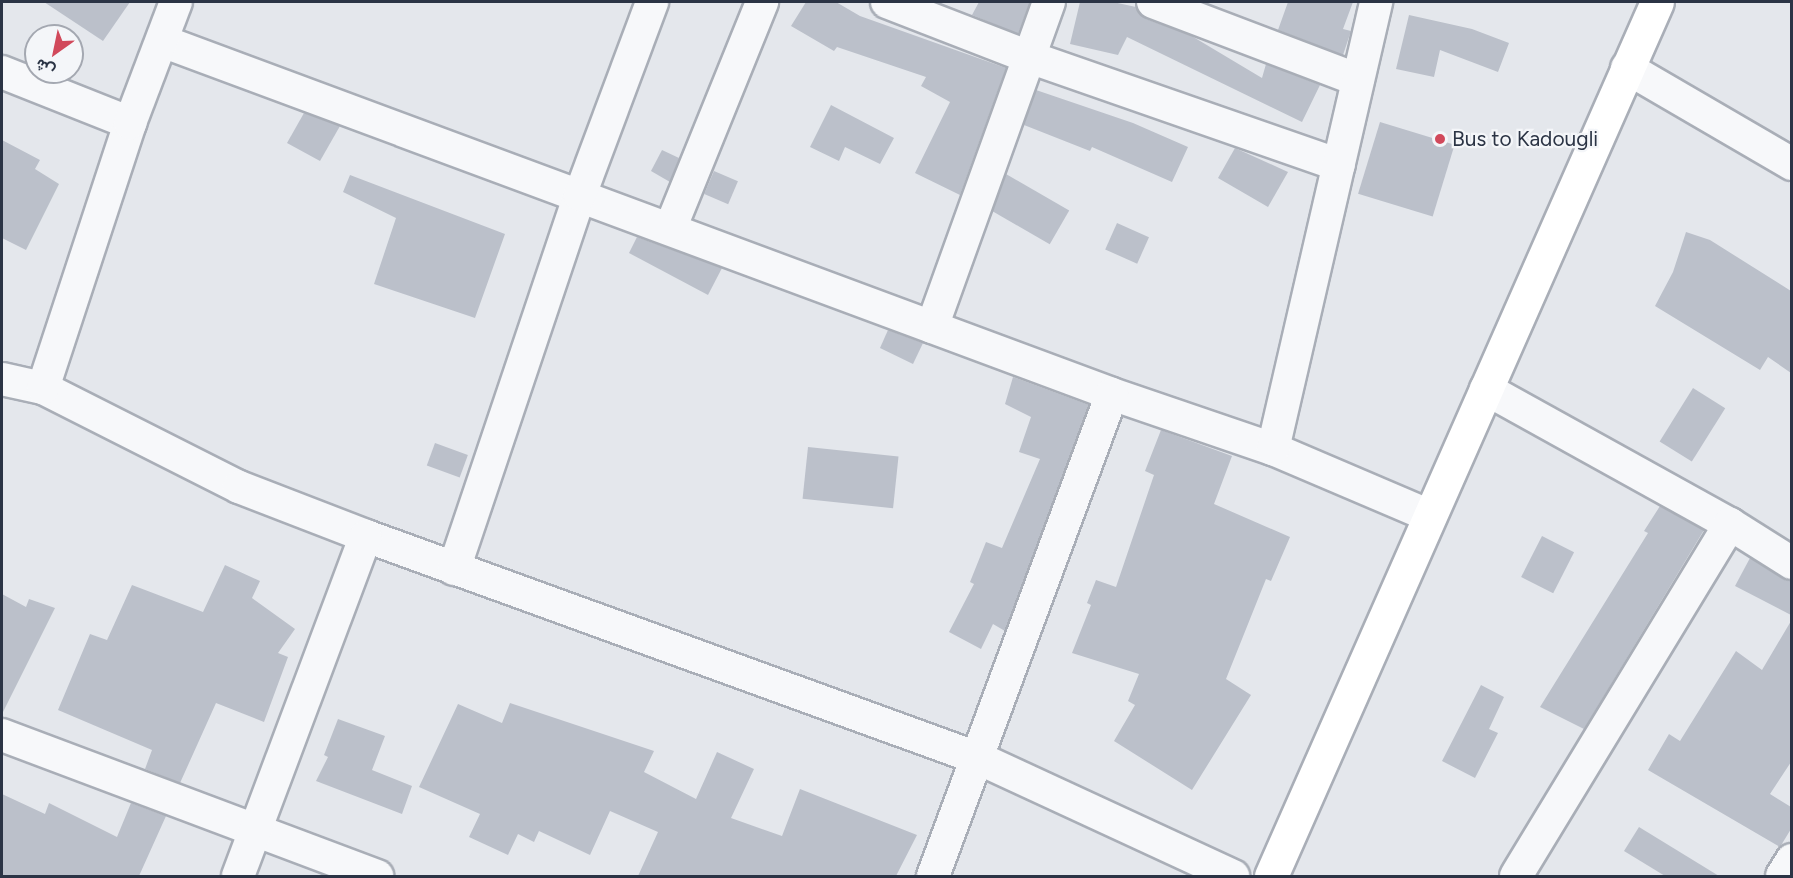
<!DOCTYPE html>
<meta charset="utf-8">
<style>
body{margin:0}
#map{position:relative;width:1793px;height:878px;overflow:hidden;background:#e4e7ec;font-family:Figtree,Vazirmatn,sans-serif}
div>[style]{position:absolute}
.building>*{inset:0;background:#bbc0ca;transform-origin:0 0}
.roads{filter:drop-shadow(2px 0 #a9aeb7) drop-shadow(-2px 0 #a9aeb7) drop-shadow(0 2px #a9aeb7) drop-shadow(0 -2px #a9aeb7)}
.street>*{height:32px;margin:-16px;padding:0 16px;transform-origin:16px;border-radius:16px;background:#f7f8fa}
.secondary>*{height:33px;margin:-16.5px;padding:0 16.5px;transform-origin:16.5px;border-radius:16.5px;background:#fff}
.dots>*{width:16px;height:16px;translate:-50% -50%;box-sizing:border-box;border:3px solid #f4f6f9;border-radius:50%}
span{translate:-50% -50%;white-space:nowrap;text-align:center;line-height:1.15;-webkit-text-stroke:4.5px #f4f6f9;paint-order:stroke}
.poi-label{font-size:21px;color:#2b3445}
.left{translate:0 -50%;text-align:left}
.frame{position:absolute;inset:0;border:3px solid #2b3445;pointer-events:none}
.north{position:absolute;left:24px;top:24px;width:60px;height:60px;box-sizing:border-box;background:#f4f6f9;border:2px solid #a4a8b1;border-radius:50%;rotate:213deg;font-size:16px;font-weight:700;line-height:24px;text-align:center;color:#2b3445}
.north::after{content:'';display:block;margin:auto;width:21px;height:27px;background:#d1495b;clip-path:polygon(50% 0,100% 100%,50% 72%,0 100%)}
</style>
<div id="map">
<div class="building">
<i style="clip-path:polygon(44px 2px,130px 2px,103px 41px)"></i>
<i style="clip-path:polygon(806px 2px,836px 2px,860px 16px,1006px 68px,960px 195px,915px 173px,950px 102px,921px 86px,926px 77px,837px 47px,834px 51px,791px 26px)"></i>
<i style="clip-path:polygon(979px 2px,1030px 2px,1018px 34px,972px 15px)"></i>
<i style="clip-path:polygon(1080px 2px,1113px 2px,1136px 7px,1146px 19px,1190px 35px,1262px 78px,1266px 64px,1320px 85px,1302px 122px,1127px 37px,1118px 55px,1070px 44px)"></i>
<i style="clip-path:polygon(1288px 2px,1353px 2px,1343px 29px,1351px 31px,1343px 55px,1278px 30px)"></i>
<i style="clip-path:polygon(1409px 15px,1472px 29px,1509px 43px,1498px 72px,1440px 50px,1434px 77px,1396px 69px)"></i>
<i style="clip-path:polygon(1036px 90px,1133px 123px,1188px 147px,1172px 182px,1092px 147px,1090px 151px,1024px 125px)"></i>
<i style="clip-path:polygon(831px 105px,894px 138px,880px 164px,845px 147px,839px 161px,810px 147px)"></i>
<i style="clip-path:polygon(304px 113px,340px 126px,320px 161px,287px 143px)"></i>
<i style="left:1380px;top:122px;width:78px;height:75px;rotate:17deg"></i>
<i style="clip-path:polygon(2px 140px,40px 160px,35px 169px,59px 184px,26px 250px,2px 238px)"></i>
<i style="clip-path:polygon(1235px 148px,1288px 172px,1268px 207px,1218px 178px)"></i>
<i style="clip-path:polygon(662px 150px,679px 158px,670px 182px,651px 171px)"></i>
<i style="left:714px;top:171px;width:26px;height:25px;rotate:23deg"></i>
<i style="left:1006px;top:174px;width:73px;height:39px;rotate:30deg"></i>
<i style="clip-path:polygon(350px 175px,505px 234px,475px 318px,374px 284px,396px 218px,343px 192px)"></i>
<i style="left:1117px;top:223px;width:35px;height:29px;rotate:24deg"></i>
<i style="clip-path:polygon(1686px 232px,1710px 240px,1791px 291px,1791px 373px,1768px 357px,1760px 370px,1655px 306px,1673px 272px)"></i>
<i style="clip-path:polygon(637px 237px,722px 268px,708px 295px,629px 253px)"></i>
<i style="clip-path:polygon(888px 330px,923px 343px,913px 364px,880px 348px)"></i>
<i style="clip-path:polygon(1013px 377px,1089px 405px,1005px 631px,993px 624px,981px 649px,949px 632px,974px 584px,970px 582px,986px 542px,1002px 548px,1040px 459px,1019px 452px,1031px 417px,1005px 404px)"></i>
<i style="left:1693px;top:388px;width:38px;height:63px;rotate:32deg"></i>
<i style="clip-path:polygon(1161px 430px,1232px 456px,1214px 504px,1290px 537px,1271px 581px,1266px 579px,1226px 679px,1251px 695px,1192px 790px,1114px 741px,1135px 705px,1128px 701px,1139px 674px,1072px 653px,1091px 605px,1087px 603px,1096px 580px,1116px 587px,1154px 475px,1145px 471px)"></i>
<i style="left:435px;top:443px;width:35px;height:24px;rotate:20deg"></i>
<i style="left:808px;top:447px;width:91px;height:52px;rotate:6deg"></i>
<i style="clip-path:polygon(1660px 506px,1704px 530px,1584px 729px,1540px 707px,1648px 533px,1644px 531px)"></i>
<i style="left:1542px;top:536px;width:36px;height:46px;rotate:27deg"></i>
<i style="clip-path:polygon(1750px 558px,1791px 581px,1791px 615px,1735px 586px)"></i>
<i style="clip-path:polygon(225px 565px,260px 581px,252px 598px,295px 629px,278px 653px,288px 657px,264px 722px,216px 703px,180px 783px,145px 769px,152px 750px,58px 710px,90px 634px,107px 640px,132px 585px,203px 612px)"></i>
<i style="clip-path:polygon(2px 594px,26px 607px,29px 599px,55px 608px,2px 714px)"></i>
<i style="clip-path:polygon(1791px 621px,1791px 762px,1770px 794px,1791px 807px,1791px 829px,1780px 847px,1648px 770px,1669px 734px,1680px 741px,1736px 651px,1762px 670px)"></i>
<i style="clip-path:polygon(1481px 685px,1504px 697px,1489px 729px,1498px 733px,1475px 778px,1442px 761px)"></i>
<i style="clip-path:polygon(510px 703px,654px 751px,644px 772px,696px 799px,717px 752px,754px 769px,731px 818px,782px 836px,800px 789px,917px 835px,896px 876px,638px 876px,658px 832px,610px 811px,590px 855px,539px 831px,534px 842px,518px 834px,508px 855px,469px 837px,480px 814px,419px 787px,458px 704px,502px 723px)"></i>
<i style="clip-path:polygon(338px 719px,385px 736px,372px 770px,412px 786px,402px 814px,316px 781px,328px 757px,324px 755px)"></i>
<i style="clip-path:polygon(2px 794px,45px 814px,49px 803px,117px 837px,131px 803px,166px 816px,139px 876px,2px 876px)"></i>
<i style="clip-path:polygon(1639px 827px,1719px 876px,1665px 876px,1624px 851px)"></i>
</div>
<div class="roads">
<div class="street">
<i style="left:887px;top:2px;width:152px;rotate:21.2deg"></i>
<i style="left:1029px;top:57px;width:328px;rotate:19.2deg"></i>
<i style="left:1153px;top:2px;width:219px;rotate:20.8deg"></i>
<i style="left:162px;top:41px;width:1013px;rotate:20.38deg"></i>
<i style="left:1112px;top:394px;width:170px;rotate:18.9deg"></i>
<i style="left:1273px;top:449px;width:171px;rotate:23.1deg"></i>
<i style="left:1627px;top:68px;width:191px;rotate:30.2deg"></i>
<i style="left:2px;top:72px;width:138px;rotate:21.7deg"></i>
<i style="left:670px;top:229px;width:245px;rotate:-67.9deg"></i>
<i style="left:932px;top:327px;width:345px;rotate:-70.2deg"></i>
<i style="left:2px;top:379px;width:42px;rotate:12.4deg"></i>
<i style="left:43px;top:388px;width:220px;rotate:26.8deg"></i>
<i style="left:239px;top:487px;width:136px;rotate:21.1deg"></i>
<i style="left:366px;top:536px;width:653px;rotate:19.96deg"></i>
<i style="left:980px;top:759px;width:279px;rotate:24.8deg"></i>
<i style="left:43px;top:388px;width:279px;rotate:-71.8deg"></i>
<i style="left:130px;top:123px;width:129px;rotate:-69.2deg"></i>
<i style="left:1486px;top:389px;width:279px;rotate:29deg"></i>
<i style="left:1730px;top:524px;width:73px;rotate:32.2deg"></i>
<i style="left:1273px;top:449px;width:459px;rotate:-77deg"></i>
<i style="left:454px;top:569px;width:395px;rotate:-71.4deg"></i>
<i style="left:580px;top:195px;width:206px;rotate:-69.5deg"></i>
<i style="left:2px;top:735px;width:401px;rotate:20.6deg"></i>
<i style="left:238px;top:876px;width:363px;rotate:-69.4deg"></i>
<i style="left:933px;top:876px;width:514px;rotate:-69.63deg"></i>
<i style="left:1516px;top:876px;width:412px;rotate:-58.7deg"></i>
<i style="left:1782px;top:876px;width:19px;rotate:-58deg"></i>
</div>
<div class="secondary">
<i style="left:1271px;top:876px;width:955px;rotate:-66.17deg"></i>
</div>
</div>
<div class="dots">
<i style="left:1440px;top:139px;background:#d1495b"></i>
</div>
<div class="poi-label">
<span class="left" style="left:1452px;top:139px">Bus to Kadougli</span>
</div>
<div class="frame"></div>
<div class="north">ش</div>
</div>
